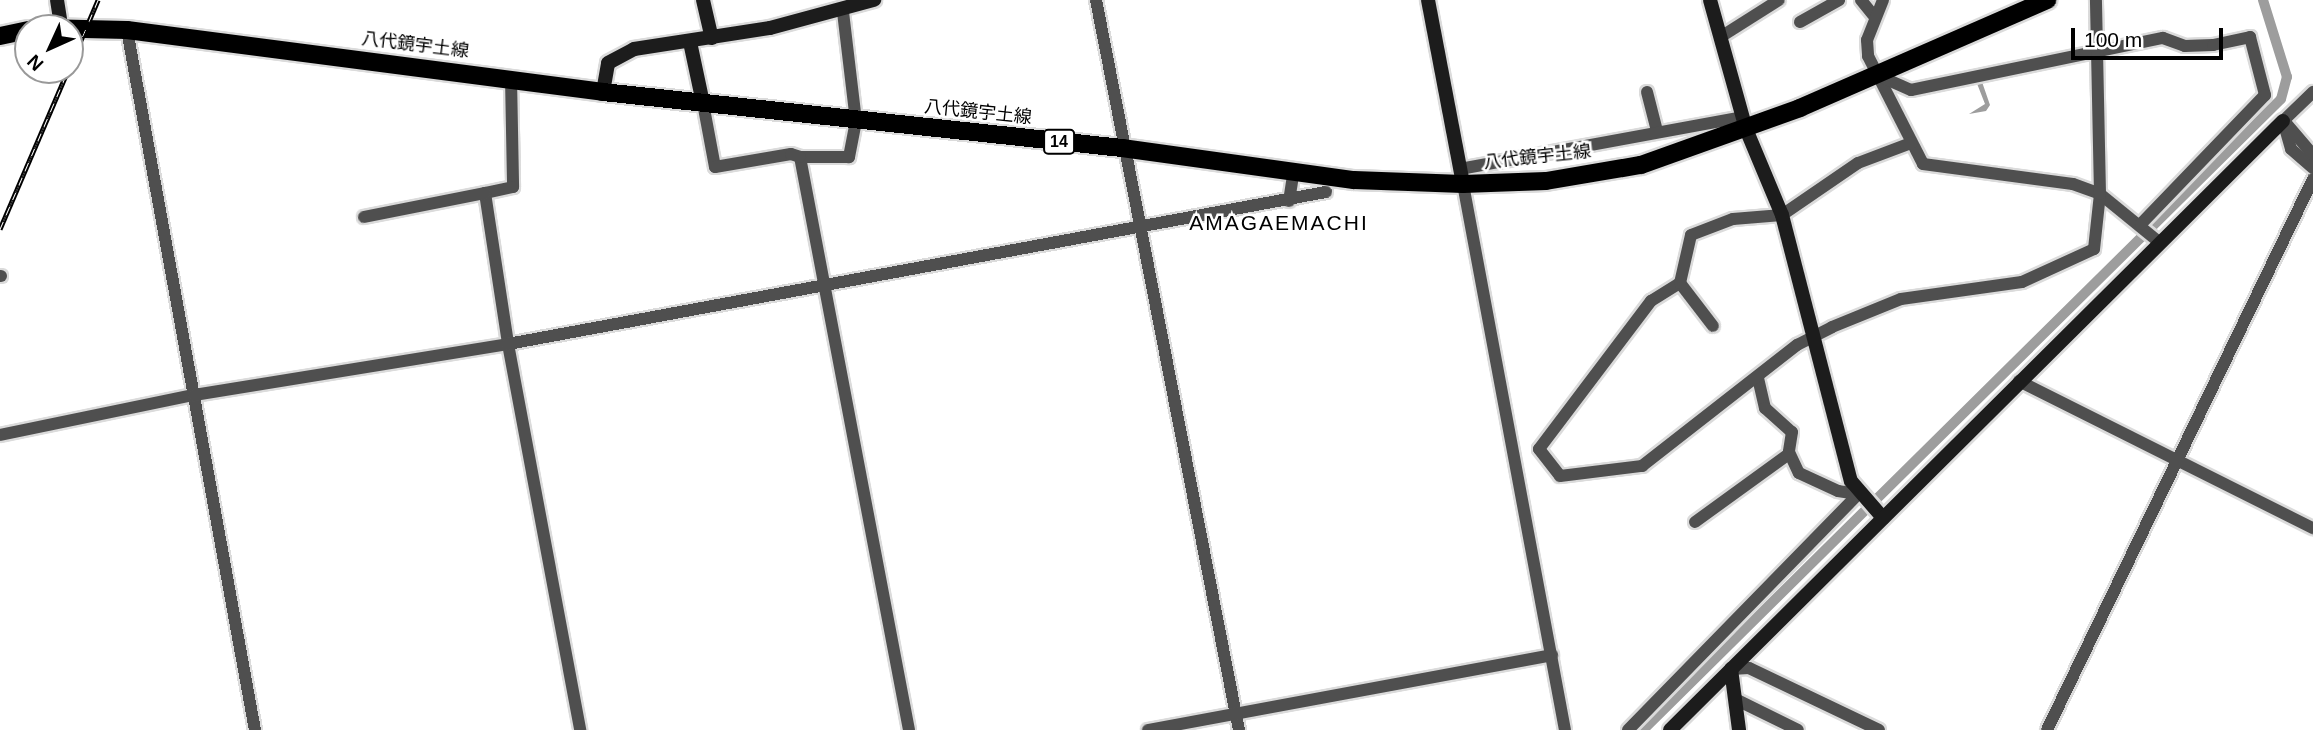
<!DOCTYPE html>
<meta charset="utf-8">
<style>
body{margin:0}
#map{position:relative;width:2313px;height:730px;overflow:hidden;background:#fff;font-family:Arial,"Noto Sans JP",sans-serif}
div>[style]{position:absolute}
.water>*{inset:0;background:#9d9d9d}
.canal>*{height:10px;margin:-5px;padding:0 5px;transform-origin:5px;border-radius:5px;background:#9d9d9d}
.roads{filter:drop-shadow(2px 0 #dbdbdb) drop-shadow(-2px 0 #dbdbdb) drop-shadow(0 2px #dbdbdb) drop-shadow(0 -2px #dbdbdb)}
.street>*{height:12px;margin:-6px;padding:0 6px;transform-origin:6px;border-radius:6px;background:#4f4f4f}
.secondary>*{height:14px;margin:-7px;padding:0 7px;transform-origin:7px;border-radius:7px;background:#1c1c1c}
.primary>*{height:18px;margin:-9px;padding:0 9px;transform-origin:9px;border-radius:9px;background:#000}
.rail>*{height:5px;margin-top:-2.5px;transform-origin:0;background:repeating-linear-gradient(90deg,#fff 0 8px,#000 0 16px);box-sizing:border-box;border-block:2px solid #000}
span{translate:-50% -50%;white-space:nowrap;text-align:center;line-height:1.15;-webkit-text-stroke:5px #fff;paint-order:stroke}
.shield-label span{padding:2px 5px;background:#fff;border:2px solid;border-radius:5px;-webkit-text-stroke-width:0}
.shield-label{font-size:16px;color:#000;font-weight:700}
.street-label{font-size:18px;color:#000}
.quarter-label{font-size:21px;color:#000;letter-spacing:2px}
.north{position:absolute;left:14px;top:14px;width:70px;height:70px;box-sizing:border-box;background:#fff;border:2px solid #999;border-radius:50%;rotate:225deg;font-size:19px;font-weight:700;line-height:28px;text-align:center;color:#000}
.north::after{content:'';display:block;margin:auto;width:24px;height:32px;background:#000;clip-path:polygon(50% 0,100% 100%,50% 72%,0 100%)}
.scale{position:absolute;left:2071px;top:28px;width:152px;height:32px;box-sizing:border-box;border:4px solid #000;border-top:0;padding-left:9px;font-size:21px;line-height:24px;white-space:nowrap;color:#000;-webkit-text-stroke:5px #fff;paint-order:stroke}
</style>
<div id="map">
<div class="water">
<i style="clip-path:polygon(1981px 79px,1990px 105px,1986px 111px,1969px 114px,1985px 104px,1976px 81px)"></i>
</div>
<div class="canal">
<i style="left:1643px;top:730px;width:897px;rotate:-44.68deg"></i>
<i style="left:2281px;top:99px;width:23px;rotate:-75deg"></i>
<i style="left:2287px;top:77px;width:81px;rotate:-107.3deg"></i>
</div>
<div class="roads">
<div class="street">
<i style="left:1096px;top:0;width:744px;rotate:78.92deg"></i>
<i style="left:1861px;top:0;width:19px;rotate:51deg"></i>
<i style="left:1883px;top:0;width:43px;rotate:111.8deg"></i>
<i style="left:1867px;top:40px;width:16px;rotate:86deg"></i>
<i style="left:1868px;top:56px;width:121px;rotate:63deg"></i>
<i style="left:1923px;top:164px;width:151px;rotate:7.6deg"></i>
<i style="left:2073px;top:184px;width:29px;rotate:20deg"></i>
<i style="left:2100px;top:194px;width:77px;rotate:39.2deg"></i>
<i style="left:843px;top:12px;width:110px;rotate:83.2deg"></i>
<i style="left:856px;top:121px;width:37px;rotate:101deg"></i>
<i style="left:849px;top:157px;width:49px;rotate:180deg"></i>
<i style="left:800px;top:157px;width:583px;rotate:79.23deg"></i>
<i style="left:1800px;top:22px;width:45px;rotate:-29.4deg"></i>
<i style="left:127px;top:30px;width:712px;rotate:79.64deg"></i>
<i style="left:1722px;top:36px;width:67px;rotate:-32.3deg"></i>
<i style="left:1877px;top:75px;width:37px;rotate:24deg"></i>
<i style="left:1911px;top:90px;width:257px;rotate:-11.7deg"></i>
<i style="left:2163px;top:38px;width:23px;rotate:20deg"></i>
<i style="left:2185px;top:46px;width:28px;rotate:-2deg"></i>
<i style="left:2213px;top:45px;width:38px;rotate:-12deg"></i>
<i style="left:2250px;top:37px;width:60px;rotate:75.5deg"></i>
<i style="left:2265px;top:95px;width:179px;rotate:133.9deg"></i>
<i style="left:511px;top:78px;width:109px;rotate:88.9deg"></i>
<i style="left:513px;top:187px;width:29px;rotate:168deg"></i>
<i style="left:485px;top:193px;width:153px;rotate:81.3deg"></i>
<i style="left:508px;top:344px;width:393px;rotate:79.4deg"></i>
<i style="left:1647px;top:92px;width:40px;rotate:75.6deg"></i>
<i style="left:703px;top:103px;width:65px;rotate:79.4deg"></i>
<i style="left:715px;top:167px;width:77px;rotate:-9.7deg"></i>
<i style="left:791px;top:154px;width:9px;rotate:18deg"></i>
<i style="left:2283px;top:121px;width:29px;rotate:74deg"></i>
<i style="left:2291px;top:149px;width:29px;rotate:41deg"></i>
<i style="left:2283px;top:121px;width:42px;rotate:-44deg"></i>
<i style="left:2284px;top:121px;width:45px;rotate:49.5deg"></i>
<i style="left:1460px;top:169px;width:287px;rotate:-10.4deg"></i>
<i style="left:1463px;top:184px;width:555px;rotate:79.42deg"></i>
<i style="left:1289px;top:201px;width:30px;rotate:-81deg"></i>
<i style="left:364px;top:217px;width:123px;rotate:-11.2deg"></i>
<i style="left:0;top:276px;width:1px"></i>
<i style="left:1680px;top:283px;width:54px;rotate:52.5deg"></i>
<i style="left:1758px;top:378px;width:31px;rotate:77deg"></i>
<i style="left:1765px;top:408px;width:36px;rotate:42deg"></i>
<i style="left:1792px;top:432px;width:20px;rotate:99deg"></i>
<i style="left:1789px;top:452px;width:23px;rotate:65deg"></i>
<i style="left:1799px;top:473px;width:43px;rotate:24.8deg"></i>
<i style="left:1838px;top:491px;width:20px;rotate:9deg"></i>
<i style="left:2019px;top:381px;width:329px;rotate:26.6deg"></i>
<i style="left:0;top:435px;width:198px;rotate:-11.7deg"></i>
<i style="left:194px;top:395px;width:318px;rotate:-9.2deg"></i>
<i style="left:508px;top:344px;width:832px;rotate:-10.53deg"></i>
<i style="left:1539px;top:449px;width:34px;rotate:52deg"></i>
<i style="left:1560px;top:476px;width:83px;rotate:-7deg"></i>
<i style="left:1642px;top:466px;width:197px;rotate:-38deg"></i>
<i style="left:1797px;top:345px;width:39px;rotate:-27deg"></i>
<i style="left:1832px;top:327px;width:74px;rotate:-22.1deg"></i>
<i style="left:1901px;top:299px;width:122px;rotate:-8deg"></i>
<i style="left:2022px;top:282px;width:79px;rotate:-24.6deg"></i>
<i style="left:2094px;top:249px;width:55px;rotate:-83.8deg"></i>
<i style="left:2100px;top:194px;width:194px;rotate:-91.2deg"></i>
<i style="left:1539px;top:449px;width:186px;rotate:-52.9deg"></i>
<i style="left:1651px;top:301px;width:34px;rotate:-32deg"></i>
<i style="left:1680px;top:283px;width:49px;rotate:-77.1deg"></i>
<i style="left:1691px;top:235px;width:45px;rotate:-20.9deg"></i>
<i style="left:1733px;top:219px;width:49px;rotate:-4.7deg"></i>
<i style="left:1782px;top:215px;width:92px;rotate:-34.4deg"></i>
<i style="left:1858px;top:163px;width:57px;rotate:-20.7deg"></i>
<i style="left:1695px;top:522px;width:116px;rotate:-35.9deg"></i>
<i style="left:1731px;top:669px;width:18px;rotate:-3deg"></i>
<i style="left:1749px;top:668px;width:144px;rotate:25.5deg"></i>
<i style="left:1735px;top:699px;width:70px;rotate:26.2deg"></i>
<i style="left:1148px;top:730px;width:411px;rotate:-10.5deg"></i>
<i style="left:1628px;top:730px;width:330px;rotate:-45.7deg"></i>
<i style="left:2047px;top:730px;width:612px;rotate:-64.23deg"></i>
</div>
<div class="secondary">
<i style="left:57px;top:0;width:25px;rotate:81deg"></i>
<i style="left:703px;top:0;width:39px;rotate:77deg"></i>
<i style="left:1428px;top:0;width:187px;rotate:79.2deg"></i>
<i style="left:1710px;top:0;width:134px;rotate:74.4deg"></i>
<i style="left:1746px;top:129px;width:93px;rotate:67.3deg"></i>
<i style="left:1782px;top:215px;width:275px;rotate:75.5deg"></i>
<i style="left:1851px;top:481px;width:49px;rotate:49.1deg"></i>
<i style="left:690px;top:42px;width:62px;rotate:78deg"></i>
<i style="left:603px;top:92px;width:29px;rotate:-80deg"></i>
<i style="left:608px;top:63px;width:30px;rotate:-28deg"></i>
<i style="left:634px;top:49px;width:138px;rotate:-8.8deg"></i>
<i style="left:770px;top:28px;width:108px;rotate:-15.1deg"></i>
<i style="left:1731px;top:669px;width:62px;rotate:82.5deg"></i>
<i style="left:1670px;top:730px;width:864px;rotate:-44.81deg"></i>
</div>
<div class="primary">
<i style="left:42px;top:28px;width:85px;rotate:1.3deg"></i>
<i style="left:127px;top:30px;width:480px;rotate:7.4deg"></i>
<i style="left:603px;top:92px;width:522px;rotate:6.16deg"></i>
<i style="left:1122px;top:148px;width:234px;rotate:7.9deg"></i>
<i style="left:1354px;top:180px;width:109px;rotate:2.1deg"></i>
<i style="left:1463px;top:184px;width:83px;rotate:-2.1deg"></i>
<i style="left:1546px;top:181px;width:96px;rotate:-9.6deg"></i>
<i style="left:1641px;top:165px;width:169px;rotate:-19.7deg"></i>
<i style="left:1800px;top:108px;width:270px;rotate:-23.6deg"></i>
<i style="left:0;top:36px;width:29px;rotate:-12deg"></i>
</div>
</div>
<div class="rail">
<i style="left:70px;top:66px;width:72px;rotate:-67deg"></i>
<i style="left:0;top:229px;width:173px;rotate:-66.8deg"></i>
</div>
<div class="shield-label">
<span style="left:1059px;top:142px">14</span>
</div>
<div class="street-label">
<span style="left:415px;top:45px;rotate:7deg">八代鏡宇土線</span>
<span style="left:978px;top:112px;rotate:6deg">八代鏡宇土線</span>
<span style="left:1537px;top:157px;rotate:-6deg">八代鏡宇土線</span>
</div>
<div class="quarter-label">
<span style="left:1279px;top:223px">AMAGAEMACHI</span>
</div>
<div class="north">N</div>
<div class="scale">100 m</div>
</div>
